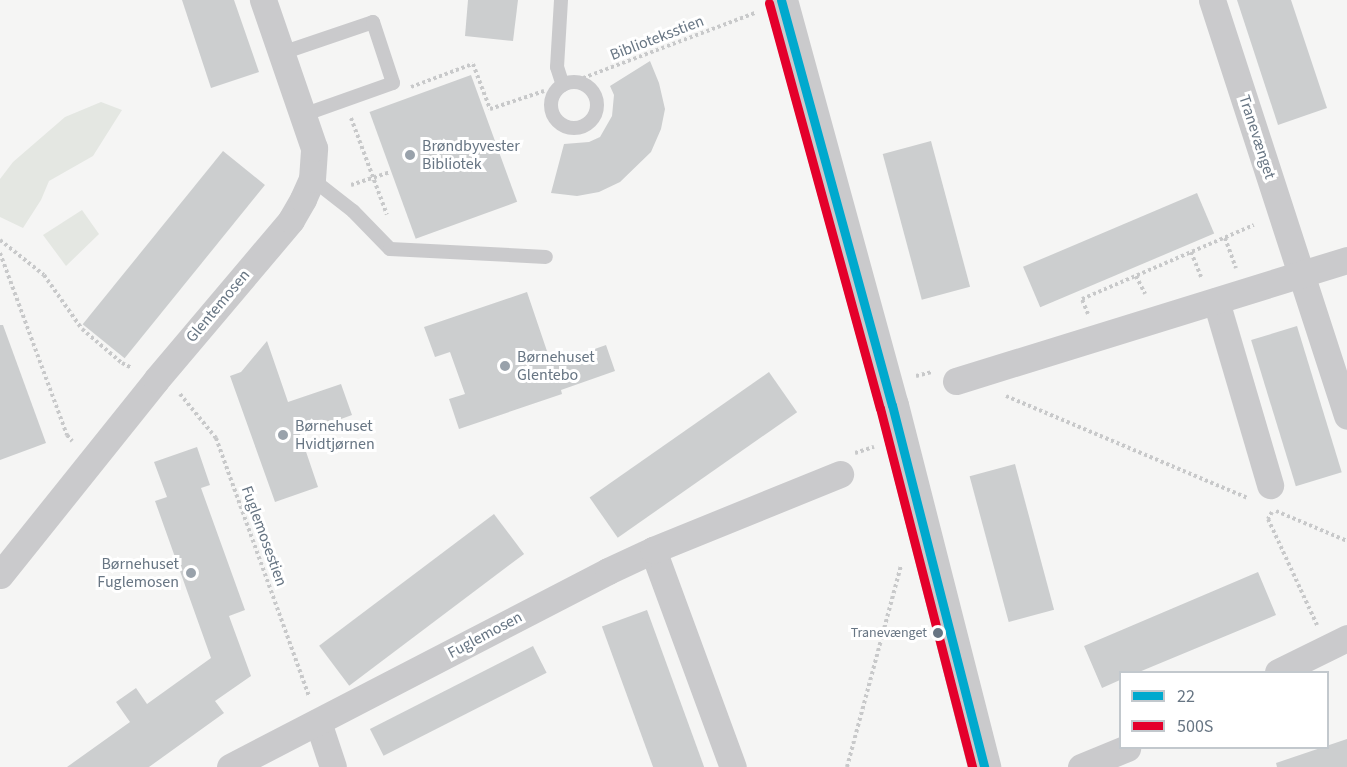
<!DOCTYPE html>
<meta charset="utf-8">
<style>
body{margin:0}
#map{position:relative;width:1347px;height:767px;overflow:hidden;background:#f5f5f4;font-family:"Source Sans 3",sans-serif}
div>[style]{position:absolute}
.green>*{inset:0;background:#e4e7e2}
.building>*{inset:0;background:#cccecf;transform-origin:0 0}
.path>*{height:4px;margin-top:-2px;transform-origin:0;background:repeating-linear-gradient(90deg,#c8c9ca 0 3px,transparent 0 6px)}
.service>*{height:14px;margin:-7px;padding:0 7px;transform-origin:7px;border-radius:7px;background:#cacacc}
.service>.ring{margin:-7px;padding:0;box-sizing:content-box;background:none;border:14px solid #cacacc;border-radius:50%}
.minor>*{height:27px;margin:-13.5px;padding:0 13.5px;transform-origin:13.5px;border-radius:13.5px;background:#cacacc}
.tertiary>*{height:33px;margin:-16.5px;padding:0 16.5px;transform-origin:16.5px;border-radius:16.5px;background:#cacacc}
.bus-1>*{height:9px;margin:-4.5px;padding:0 4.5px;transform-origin:4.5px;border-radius:4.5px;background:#00a9ce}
.bus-2>*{height:9px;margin:-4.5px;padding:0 4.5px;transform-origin:4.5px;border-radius:4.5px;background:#e4002b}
.dots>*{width:16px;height:16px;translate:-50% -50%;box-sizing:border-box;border:3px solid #fff;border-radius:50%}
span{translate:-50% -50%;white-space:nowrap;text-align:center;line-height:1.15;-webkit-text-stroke:6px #fff;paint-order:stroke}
.bus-label{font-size:14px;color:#677583}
.right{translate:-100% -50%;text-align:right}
.street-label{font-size:16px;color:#677583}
.poi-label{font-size:16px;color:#677583}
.left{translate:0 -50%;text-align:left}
.legend{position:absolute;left:1119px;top:671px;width:210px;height:78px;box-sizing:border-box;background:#fff;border:2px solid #c2c8cd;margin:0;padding:8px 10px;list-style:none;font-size:18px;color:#677583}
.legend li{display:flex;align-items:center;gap:12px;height:30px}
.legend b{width:30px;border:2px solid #c2c8cd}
</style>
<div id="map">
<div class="green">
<i style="clip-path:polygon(101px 102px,122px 110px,93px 156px,49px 181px,41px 200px,23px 228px,0 217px,0 179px,13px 162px,65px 117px)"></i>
<i style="clip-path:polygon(82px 210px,99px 234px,66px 266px,43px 235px)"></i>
</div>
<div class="building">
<i style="clip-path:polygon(182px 0,234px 0,259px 72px,211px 88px)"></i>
<i style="clip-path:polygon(468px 0,518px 0,513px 41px,465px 36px)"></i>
<i style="clip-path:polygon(1237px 0,1291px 0,1327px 108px,1278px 125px)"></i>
<i style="clip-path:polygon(650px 61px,659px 83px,665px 109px,661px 129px,651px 152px,620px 182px,599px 192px,577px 196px,551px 193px,564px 144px,589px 142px,600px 137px,612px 116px,614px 95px,610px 86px)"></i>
<i style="left:471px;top:75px;width:135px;height:108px;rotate:70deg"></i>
<i style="left:931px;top:141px;width:151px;height:50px;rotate:75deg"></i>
<i style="left:223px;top:151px;width:54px;height:223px;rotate:39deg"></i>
<i style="left:1197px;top:193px;width:44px;height:189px;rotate:67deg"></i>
<i style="clip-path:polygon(527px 292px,550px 360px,556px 357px,558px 362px,606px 345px,615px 371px,561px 390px,562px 394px,459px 429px,449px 399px,465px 394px,450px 352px,435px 357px,424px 327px)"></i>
<i style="clip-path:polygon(0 325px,3px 325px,46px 443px,0 460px)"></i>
<i style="left:1297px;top:326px;width:153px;height:48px;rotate:73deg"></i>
<i style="clip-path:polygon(267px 341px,288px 402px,341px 384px,352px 415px,300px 434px,318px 487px,275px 502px,230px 376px,241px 372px)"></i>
<i style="left:769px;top:372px;width:49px;height:219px;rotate:55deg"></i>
<i style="clip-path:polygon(197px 447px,210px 485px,201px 488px,245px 610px,229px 616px,251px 676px,215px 701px,224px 713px,149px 767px,67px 767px,130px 722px,116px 702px,136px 688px,147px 704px,211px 658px,155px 501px,167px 497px,154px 462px)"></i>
<i style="left:1015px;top:464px;width:151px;height:47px;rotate:75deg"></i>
<i style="left:494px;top:514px;width:50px;height:219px;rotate:53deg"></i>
<i style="clip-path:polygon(1258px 572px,1276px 615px,1139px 672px,1120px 672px,1120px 680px,1102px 688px,1084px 646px)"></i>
<i style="left:647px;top:610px;width:167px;height:48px;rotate:70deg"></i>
<i style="left:533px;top:646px;width:30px;height:183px;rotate:63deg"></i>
<i style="clip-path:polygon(1347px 739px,1347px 767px,1277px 767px,1276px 763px)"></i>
</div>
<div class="path">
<i style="left:583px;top:78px;width:184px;rotate:-20.7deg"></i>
<i style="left:411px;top:87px;width:66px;rotate:-20.4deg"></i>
<i style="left:473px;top:64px;width:48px;rotate:69.3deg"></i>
<i style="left:490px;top:109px;width:57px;rotate:-18.4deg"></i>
<i style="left:351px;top:118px;width:103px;rotate:69.6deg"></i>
<i style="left:351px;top:185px;width:41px;rotate:-18.4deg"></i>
<i style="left:1225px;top:238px;width:32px;rotate:70deg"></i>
<i style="left:0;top:240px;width:56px;rotate:38.5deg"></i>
<i style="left:44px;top:275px;width:66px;rotate:54.9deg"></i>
<i style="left:82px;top:329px;width:52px;rotate:40.4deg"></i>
<i style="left:122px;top:363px;width:11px;rotate:27deg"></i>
<i style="left:1191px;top:252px;width:27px;rotate:68deg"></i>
<i style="left:0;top:253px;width:194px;rotate:69.8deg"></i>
<i style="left:67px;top:435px;width:8px;rotate:50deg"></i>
<i style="left:1136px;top:276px;width:20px;rotate:63deg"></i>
<i style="left:1088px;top:314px;width:16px;rotate:-112deg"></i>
<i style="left:1082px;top:299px;width:187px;rotate:-23.3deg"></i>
<i style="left:916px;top:376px;width:16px;rotate:-14deg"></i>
<i style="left:180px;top:394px;width:57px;rotate:50.7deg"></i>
<i style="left:216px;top:438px;width:274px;rotate:70.2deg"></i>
<i style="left:1006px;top:396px;width:262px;rotate:22.9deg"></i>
<i style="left:855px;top:453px;width:20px;rotate:-18deg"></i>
<i style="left:1276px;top:511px;width:77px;rotate:22.9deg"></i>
<i style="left:1272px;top:512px;width:8px;rotate:120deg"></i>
<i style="left:1268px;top:519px;width:117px;rotate:65.2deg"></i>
<i style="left:847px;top:767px;width:209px;rotate:-75deg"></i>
</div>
<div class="service">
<i style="left:561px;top:0;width:67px;rotate:93.4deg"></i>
<i style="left:557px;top:67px;width:19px;rotate:72deg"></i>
<i style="left:282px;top:53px;width:96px;rotate:-18.8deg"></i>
<i style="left:373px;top:22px;width:64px;rotate:71.8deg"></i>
<i style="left:393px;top:83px;width:96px;rotate:160.4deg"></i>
<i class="ring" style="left:551px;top:82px;width:32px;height:32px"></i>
<i style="left:312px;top:179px;width:52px;rotate:38deg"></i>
<i style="left:353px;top:211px;width:53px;rotate:45.8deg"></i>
<i style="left:390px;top:249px;width:156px;rotate:2.9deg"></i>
</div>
<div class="minor">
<i style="left:1212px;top:0;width:437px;rotate:72deg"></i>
<i style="left:1216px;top:301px;width:192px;rotate:73.6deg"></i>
<i style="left:956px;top:381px;width:409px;rotate:-17.2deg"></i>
<i style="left:653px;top:550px;width:231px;rotate:69.8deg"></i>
<i style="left:0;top:575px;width:250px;rotate:-51.3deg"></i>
<i style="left:156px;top:380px;width:209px;rotate:-49.8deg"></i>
<i style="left:291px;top:220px;width:24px;rotate:-60deg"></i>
<i style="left:303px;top:199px;width:22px;rotate:-66deg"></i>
<i style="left:312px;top:179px;width:31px;rotate:-86deg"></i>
<i style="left:314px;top:148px;width:157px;rotate:-109deg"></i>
<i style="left:1278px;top:672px;width:77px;rotate:-26.2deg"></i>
<i style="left:318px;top:722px;width:47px;rotate:71.6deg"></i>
<i style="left:230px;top:767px;width:426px;rotate:-27.4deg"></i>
<i style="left:608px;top:571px;width:50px;rotate:-25deg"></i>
<i style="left:653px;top:550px;width:202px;rotate:-22.1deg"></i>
<i style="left:1081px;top:767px;width:50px;rotate:-22.4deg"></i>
</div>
<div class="tertiary">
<i style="left:781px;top:0;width:420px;rotate:74.7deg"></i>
<i style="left:892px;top:405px;width:374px;rotate:75.7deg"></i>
</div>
<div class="bus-1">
<i style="left:781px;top:0;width:420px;rotate:74.7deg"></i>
<i style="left:892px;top:405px;width:374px;rotate:75.7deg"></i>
</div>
<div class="bus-2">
<i style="left:769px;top:3px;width:420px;rotate:74.7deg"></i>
<i style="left:880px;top:408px;width:371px;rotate:75.6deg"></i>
</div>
<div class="dots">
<i style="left:410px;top:155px;background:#99a2ab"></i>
<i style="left:505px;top:366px;background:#99a2ab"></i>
<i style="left:283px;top:435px;background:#99a2ab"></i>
<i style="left:191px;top:573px;background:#99a2ab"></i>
<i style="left:938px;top:633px;background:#677583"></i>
</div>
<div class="bus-label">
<span class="right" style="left:927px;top:633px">Tranevænget</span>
</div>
<div class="street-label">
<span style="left:657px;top:38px;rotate:-21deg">Biblioteksstien</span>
<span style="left:1257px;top:137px;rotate:72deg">Tranevænget</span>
<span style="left:218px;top:306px;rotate:-50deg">Glentemosen</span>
<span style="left:264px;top:536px;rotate:70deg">Fuglemosestien</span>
<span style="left:485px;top:635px;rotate:-28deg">Fuglemosen</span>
</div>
<div class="poi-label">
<span class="left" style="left:422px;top:155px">Brøndbyvester<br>Bibliotek</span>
<span class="left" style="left:517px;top:366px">Børnehuset<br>Glentebo</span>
<span class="left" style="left:295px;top:435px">Børnehuset<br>Hvidtjørnen</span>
<span class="right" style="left:179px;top:573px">Børnehuset<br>Fuglemosen</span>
</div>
<ul class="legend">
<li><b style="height:8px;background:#00a9ce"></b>22</li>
<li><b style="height:8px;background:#e4002b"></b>500S</li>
</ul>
</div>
